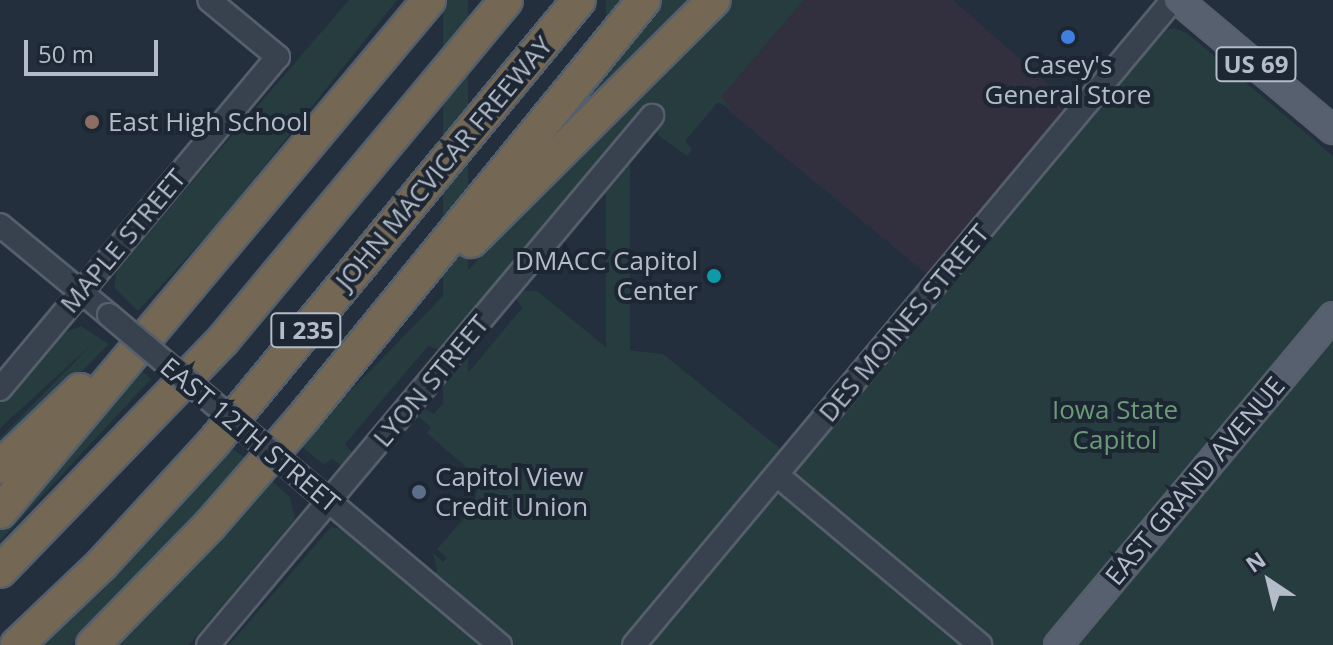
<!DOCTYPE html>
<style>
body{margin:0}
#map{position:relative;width:1333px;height:645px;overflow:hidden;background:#242f3e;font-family:"Open Sans",sans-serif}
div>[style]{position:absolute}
.medical>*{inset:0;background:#32303f}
.green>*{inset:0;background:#263c3f;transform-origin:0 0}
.roads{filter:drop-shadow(2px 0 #565f6c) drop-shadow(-2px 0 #565f6c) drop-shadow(0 2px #565f6c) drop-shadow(0 -2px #565f6c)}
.minor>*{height:22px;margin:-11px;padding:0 11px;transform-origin:11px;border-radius:11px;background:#38414e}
.major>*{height:26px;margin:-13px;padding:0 13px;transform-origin:13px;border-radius:13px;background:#56606e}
.highway>*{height:32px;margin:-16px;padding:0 16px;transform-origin:16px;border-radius:16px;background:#746855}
.bridges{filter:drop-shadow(2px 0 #565f6c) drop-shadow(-2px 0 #565f6c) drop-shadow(0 2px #565f6c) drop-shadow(0 -2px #565f6c)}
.minor-bridge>*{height:22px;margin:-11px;padding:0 11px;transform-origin:11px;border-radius:11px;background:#38414e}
.dots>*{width:22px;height:22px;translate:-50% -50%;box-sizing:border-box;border:4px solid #1d2633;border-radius:50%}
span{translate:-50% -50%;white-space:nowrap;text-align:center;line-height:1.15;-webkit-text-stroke:8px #1d2633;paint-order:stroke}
.shield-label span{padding:2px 6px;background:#1d2633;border:2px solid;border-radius:6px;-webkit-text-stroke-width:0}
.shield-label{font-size:24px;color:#b4bcc9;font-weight:700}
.poi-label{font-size:26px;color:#b4bcc9}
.left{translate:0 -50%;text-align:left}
.right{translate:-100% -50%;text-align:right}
.street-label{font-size:26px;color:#b4bcc9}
.park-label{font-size:26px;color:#6b9a76}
.north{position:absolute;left:1229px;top:541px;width:80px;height:80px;-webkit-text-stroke:6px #1d2633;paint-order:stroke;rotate:325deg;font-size:22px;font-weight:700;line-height:32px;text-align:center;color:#b4bcc9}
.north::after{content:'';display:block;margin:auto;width:28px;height:36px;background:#b4bcc9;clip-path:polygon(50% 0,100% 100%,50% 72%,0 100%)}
.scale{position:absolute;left:24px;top:40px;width:134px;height:36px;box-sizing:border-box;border:4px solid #b4bcc9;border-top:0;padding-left:10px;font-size:24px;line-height:28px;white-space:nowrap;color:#b4bcc9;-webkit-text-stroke:6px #1d2633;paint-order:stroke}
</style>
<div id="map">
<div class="medical">
<i style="clip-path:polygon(804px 0,953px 0,1064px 98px,1074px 101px,928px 275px,729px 111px,721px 97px)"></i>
</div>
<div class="green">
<i style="clip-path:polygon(349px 0,397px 0,222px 219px,138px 311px,114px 287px,117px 269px)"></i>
<i style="left:443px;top:0;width:25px;height:434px"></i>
<i style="left:606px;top:0;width:24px;height:538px"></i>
<i style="clip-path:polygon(660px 0,695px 0,523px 175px,595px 78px)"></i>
<i style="clip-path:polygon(731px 0,804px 0,721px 97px,732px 110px,718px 102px,685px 141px,692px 149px,687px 156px,659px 136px,656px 128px,664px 118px,647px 104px,441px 350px,428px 346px,345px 444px,352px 453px,342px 467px,333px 459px,323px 464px,299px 444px)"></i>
<i style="clip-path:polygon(1174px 28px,1188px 34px,1333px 156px,1333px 645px,229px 645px,331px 527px,342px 529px,418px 592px,437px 571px,433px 553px,443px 562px,447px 558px,437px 549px,473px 508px,477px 488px,473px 473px,427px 433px,431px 427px,416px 415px,424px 408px,434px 414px,522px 308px,515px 297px,524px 291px,537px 291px,607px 348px,663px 354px,799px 464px,1162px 31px)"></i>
<i style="clip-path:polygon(81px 326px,109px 344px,0 453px,0 438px,91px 345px,0 428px,0 402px,55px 336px)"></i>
<i style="clip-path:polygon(137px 367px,151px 379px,0 541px,0 525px)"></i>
<i style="clip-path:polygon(231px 447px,247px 460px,124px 593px,71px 645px,42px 645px)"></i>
<i style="clip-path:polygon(271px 480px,290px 497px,295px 519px,189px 645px,111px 645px)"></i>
</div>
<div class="roads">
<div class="minor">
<i style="left:0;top:225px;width:141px;rotate:39.5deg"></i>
<i style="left:0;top:389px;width:433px;rotate:-50.1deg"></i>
<i style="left:278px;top:57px;width:89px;rotate:-140.4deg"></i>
<i style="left:298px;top:475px;width:264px;rotate:40.1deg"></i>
<i style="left:777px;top:475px;width:265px;rotate:39.9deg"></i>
<i style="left:208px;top:645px;width:691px;rotate:-49.99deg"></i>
<i style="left:634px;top:645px;width:841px;rotate:-50.12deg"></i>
</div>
<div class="major">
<i style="left:1178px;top:0;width:202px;rotate:40deg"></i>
<i style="left:1058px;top:645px;width:429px;rotate:-50.1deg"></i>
</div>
<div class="highway">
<i style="left:471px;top:241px;width:342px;rotate:-44.8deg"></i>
<i style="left:0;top:467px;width:111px;rotate:-43.9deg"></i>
<i style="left:0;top:512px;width:668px;rotate:-50.04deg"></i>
<i style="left:0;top:571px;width:321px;rotate:-46deg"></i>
<i style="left:223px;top:340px;width:442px;rotate:-50.2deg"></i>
<i style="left:17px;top:645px;width:116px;rotate:-43.6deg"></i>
<i style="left:101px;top:565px;width:167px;rotate:-47.4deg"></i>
<i style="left:214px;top:442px;width:573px;rotate:-50.45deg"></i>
<i style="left:93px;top:645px;width:169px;rotate:-45.7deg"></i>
<i style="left:211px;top:524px;width:140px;rotate:-49deg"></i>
<i style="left:303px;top:418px;width:539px;rotate:-50.79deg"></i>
</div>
</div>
<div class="bridges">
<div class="minor-bridge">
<i style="left:109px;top:315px;width:248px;rotate:40.2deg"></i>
</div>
</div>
<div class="dots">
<i style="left:1068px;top:37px;background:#3f7fe0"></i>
<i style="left:92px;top:122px;background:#8d6e63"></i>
<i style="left:714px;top:276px;background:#0f9aa8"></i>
<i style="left:419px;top:492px;background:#5c6f8a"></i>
</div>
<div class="shield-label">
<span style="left:1256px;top:64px">US 69</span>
<span style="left:306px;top:330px">I 235</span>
</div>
<div class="poi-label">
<span style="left:1068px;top:80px">Casey's<br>General Store</span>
<span class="left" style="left:108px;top:122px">East High School</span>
<span class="right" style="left:698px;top:276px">DMACC Capitol<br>Center</span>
<span class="left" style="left:435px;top:492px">Capitol View<br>Credit Union</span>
</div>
<div class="street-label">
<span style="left:444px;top:163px;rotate:-50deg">JOHN MACVICAR FREEWAY</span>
<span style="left:123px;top:241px;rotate:-50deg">MAPLE STREET</span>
<span style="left:904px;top:323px;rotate:-50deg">DES MOINES STREET</span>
<span style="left:431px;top:381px;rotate:-50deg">LYON STREET</span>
<span style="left:250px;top:435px;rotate:40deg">EAST 12TH STREET</span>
<span style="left:1195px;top:481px;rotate:-50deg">EAST GRAND AVENUE</span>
</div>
<div class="park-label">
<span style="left:1115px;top:425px">Iowa State<br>Capitol</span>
</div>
<div class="north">N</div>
<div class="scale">50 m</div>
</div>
